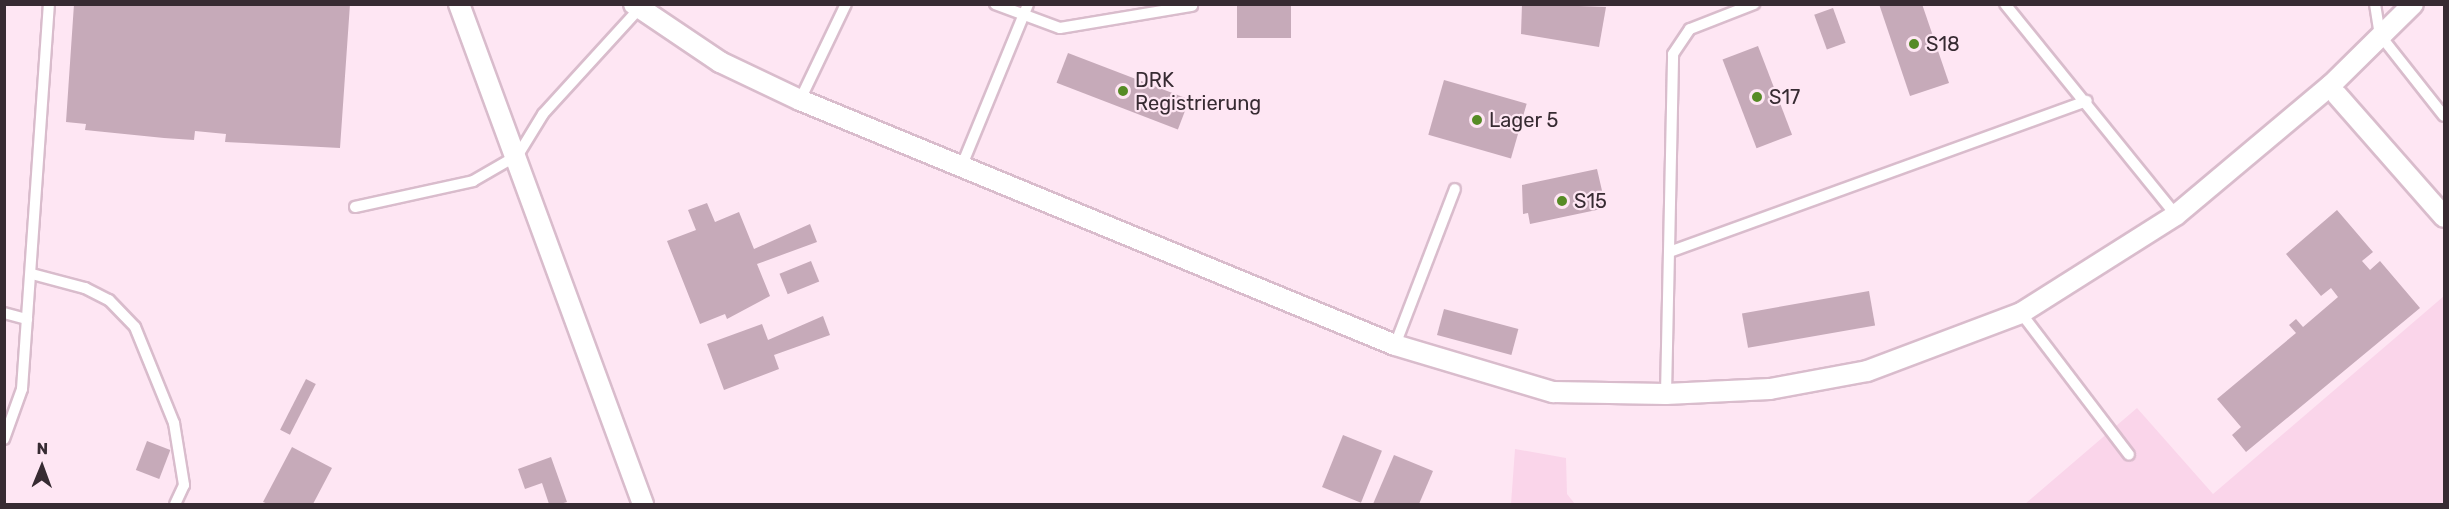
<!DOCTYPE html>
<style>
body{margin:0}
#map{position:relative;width:2449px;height:509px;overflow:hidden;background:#fee6f3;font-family:Rubik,sans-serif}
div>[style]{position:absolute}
.built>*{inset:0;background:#fad5ea}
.building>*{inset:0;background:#c6aab9;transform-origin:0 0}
.roads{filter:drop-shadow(2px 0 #d9bccc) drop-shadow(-2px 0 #d9bccc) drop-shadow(0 2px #d9bccc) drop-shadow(0 -2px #d9bccc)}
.lane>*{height:10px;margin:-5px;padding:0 5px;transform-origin:5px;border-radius:5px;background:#fff}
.street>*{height:20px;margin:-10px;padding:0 10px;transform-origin:10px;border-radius:10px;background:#fff}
.dots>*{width:16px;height:16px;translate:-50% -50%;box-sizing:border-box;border:3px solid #fee6f3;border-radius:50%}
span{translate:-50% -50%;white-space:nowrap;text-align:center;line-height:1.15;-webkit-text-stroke:4.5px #fee6f3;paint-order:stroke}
.poi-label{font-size:20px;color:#372b32}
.left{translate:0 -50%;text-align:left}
.frame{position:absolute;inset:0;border:6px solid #372b32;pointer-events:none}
.north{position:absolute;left:12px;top:437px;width:60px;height:60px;-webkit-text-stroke:4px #fee6f3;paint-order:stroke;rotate:1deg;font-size:16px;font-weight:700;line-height:24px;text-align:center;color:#372b32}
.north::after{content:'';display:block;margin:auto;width:21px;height:27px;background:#372b32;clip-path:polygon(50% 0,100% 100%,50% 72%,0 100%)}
</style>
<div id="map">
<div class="built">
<i style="clip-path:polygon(2444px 296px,2444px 504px,2025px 504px,2137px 408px,2213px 494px)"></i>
<i style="clip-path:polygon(1515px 449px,1566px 458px,1567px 494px,1575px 504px,1511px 504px)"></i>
</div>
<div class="building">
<i style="clip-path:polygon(74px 4px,350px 4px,340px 148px,225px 142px,226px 134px,195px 131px,194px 140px,164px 138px,85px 130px,86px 124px,66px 122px)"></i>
<i style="left:1237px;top:4px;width:54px;height:34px"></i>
<i style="clip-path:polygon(1522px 4px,1606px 7px,1599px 47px,1521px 34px)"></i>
<i style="clip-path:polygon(1879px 4px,1922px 4px,1949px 83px,1910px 96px)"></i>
<i style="left:1833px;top:8px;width:37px;height:20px;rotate:70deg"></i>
<i style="left:1758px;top:46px;width:95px;height:38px;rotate:69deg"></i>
<i style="left:1068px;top:53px;width:130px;height:32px;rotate:21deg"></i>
<i style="left:1444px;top:80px;width:86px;height:57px;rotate:16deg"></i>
<i style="clip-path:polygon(1597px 169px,1606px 208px,1530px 224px,1528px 213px,1523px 214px,1522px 185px)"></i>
<i style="clip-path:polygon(707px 203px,715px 222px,739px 212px,754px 249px,810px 224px,817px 242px,757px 264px,770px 296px,727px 319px,725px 314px,700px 324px,667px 241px,696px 230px,688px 210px)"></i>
<i style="clip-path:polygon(2337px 210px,2373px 252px,2362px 261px,2370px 270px,2380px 261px,2420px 308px,2246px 452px,2232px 435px,2241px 427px,2217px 399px,2296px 333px,2289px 325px,2296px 319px,2303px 327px,2338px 297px,2331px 288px,2321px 296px,2286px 254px)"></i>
<i style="left:811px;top:261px;width:22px;height:34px;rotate:68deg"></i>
<i style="left:1869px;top:291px;width:35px;height:129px;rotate:80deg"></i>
<i style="left:1444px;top:309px;width:77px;height:27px;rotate:15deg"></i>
<i style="clip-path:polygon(823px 316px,830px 335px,774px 355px,779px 369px,724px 390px,707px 344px,762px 324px,768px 340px)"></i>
<i style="left:306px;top:379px;width:11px;height:57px;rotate:27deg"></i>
<i style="left:1343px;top:435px;width:42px;height:56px;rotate:22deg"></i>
<i style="left:147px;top:441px;width:25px;height:31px;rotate:21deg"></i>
<i style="clip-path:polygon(292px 447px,332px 468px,313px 504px,268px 504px,263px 502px)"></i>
<i style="clip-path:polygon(1394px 455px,1433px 471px,1419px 504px,1373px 504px)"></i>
<i style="clip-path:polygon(551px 457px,567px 502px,560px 504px,549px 504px,542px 483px,525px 489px,518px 469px)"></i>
</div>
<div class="roads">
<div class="lane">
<i style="left:995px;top:4px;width:69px;rotate:20.3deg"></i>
<i style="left:1060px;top:28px;width:134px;rotate:-9.5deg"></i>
<i style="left:2005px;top:4px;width:272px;rotate:51deg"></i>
<i style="left:2375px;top:4px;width:31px;rotate:81deg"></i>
<i style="left:2380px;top:35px;width:103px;rotate:51.7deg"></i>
<i style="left:800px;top:100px;width:106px;rotate:-64.4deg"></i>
<i style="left:960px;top:170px;width:179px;rotate:-67.7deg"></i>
<i style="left:355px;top:207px;width:121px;rotate:-12.4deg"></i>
<i style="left:473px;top:181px;width:52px;rotate:-30deg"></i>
<i style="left:518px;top:155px;width:48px;rotate:-58.6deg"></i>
<i style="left:543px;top:114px;width:139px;rotate:-47.6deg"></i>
<i style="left:1672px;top:251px;width:441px;rotate:-19.9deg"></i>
<i style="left:32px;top:274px;width:55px;rotate:14.8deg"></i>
<i style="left:85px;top:288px;width:27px;rotate:27deg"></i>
<i style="left:109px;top:300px;width:37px;rotate:46deg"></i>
<i style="left:135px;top:327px;width:104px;rotate:67.9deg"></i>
<i style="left:174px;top:423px;width:63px;rotate:80.8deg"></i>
<i style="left:184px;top:485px;width:21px;rotate:115deg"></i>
<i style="left:4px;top:313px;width:24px;rotate:15deg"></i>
<i style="left:2021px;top:313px;width:178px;rotate:52.7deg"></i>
<i style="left:1395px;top:345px;width:167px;rotate:-69deg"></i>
<i style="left:1666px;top:394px;width:340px;rotate:-88.8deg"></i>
<i style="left:1673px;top:54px;width:30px;rotate:-56deg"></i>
<i style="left:1690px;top:29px;width:69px;rotate:-21.3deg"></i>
<i style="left:4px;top:439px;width:53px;rotate:-70.2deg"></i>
<i style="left:22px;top:389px;width:386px;rotate:-86deg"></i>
</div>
<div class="street">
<i style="left:459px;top:4px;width:533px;rotate:69.8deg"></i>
<i style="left:634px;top:4px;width:104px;rotate:34deg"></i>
<i style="left:720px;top:62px;width:89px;rotate:25.4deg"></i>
<i style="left:800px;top:100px;width:643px;rotate:22.38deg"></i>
<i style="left:1395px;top:345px;width:165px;rotate:16.6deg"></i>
<i style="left:1553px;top:392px;width:113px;rotate:1deg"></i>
<i style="left:1666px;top:394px;width:104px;rotate:-2.8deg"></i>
<i style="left:1770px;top:389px;width:99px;rotate:-10.5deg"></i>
<i style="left:1867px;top:371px;width:165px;rotate:-20.6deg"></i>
<i style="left:2021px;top:313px;width:183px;rotate:-32.3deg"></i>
<i style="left:2176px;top:215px;width:202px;rotate:-40deg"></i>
<i style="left:2331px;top:85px;width:115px;rotate:-44.6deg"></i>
<i style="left:2337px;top:95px;width:162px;rotate:48.7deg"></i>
</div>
</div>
<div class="dots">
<i style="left:1914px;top:44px;background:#568b25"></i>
<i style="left:1123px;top:91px;background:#568b25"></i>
<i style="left:1757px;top:97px;background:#568b25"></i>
<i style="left:1477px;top:120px;background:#568b25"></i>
<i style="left:1562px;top:201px;background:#568b25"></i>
</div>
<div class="poi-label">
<span class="left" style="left:1926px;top:44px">S18</span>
<span class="left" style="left:1135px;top:92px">DRK<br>Registrierung</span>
<span class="left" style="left:1769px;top:97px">S17</span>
<span class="left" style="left:1489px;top:120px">Lager 5</span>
<span class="left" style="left:1574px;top:201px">S15</span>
</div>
<div class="frame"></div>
<div class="north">N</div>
</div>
